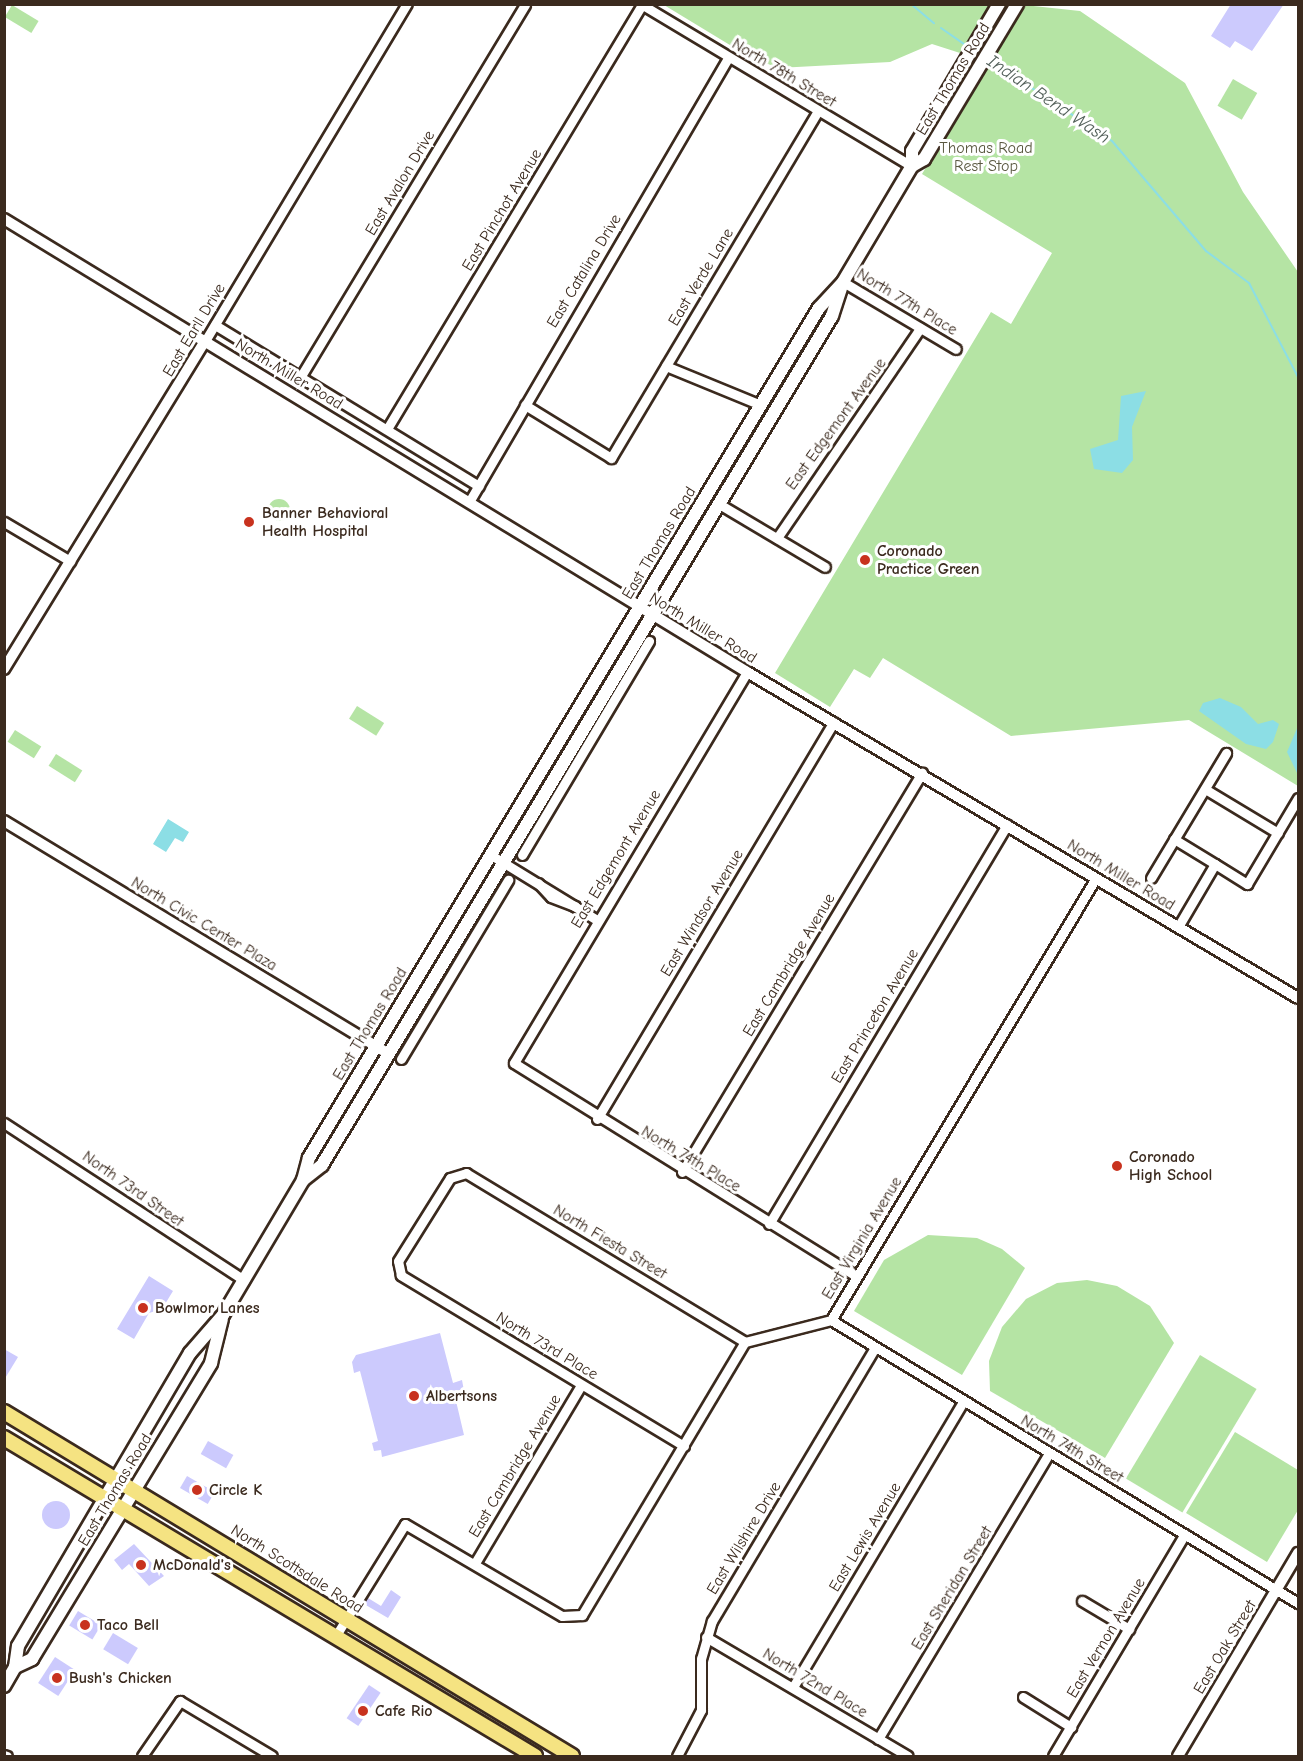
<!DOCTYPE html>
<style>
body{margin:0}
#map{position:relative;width:1303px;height:1761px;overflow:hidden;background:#fff;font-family:"Comic Neue",sans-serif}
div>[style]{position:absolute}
.green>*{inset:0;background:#b5e4a4;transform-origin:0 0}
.round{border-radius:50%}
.water>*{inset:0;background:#8cdee5}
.stream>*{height:2px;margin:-1px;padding:0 1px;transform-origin:1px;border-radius:1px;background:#8cdee5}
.building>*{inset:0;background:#cccafd;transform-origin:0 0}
.roads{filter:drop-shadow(2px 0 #3b2a1e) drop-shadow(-2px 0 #3b2a1e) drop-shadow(0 2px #3b2a1e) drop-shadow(0 -2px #3b2a1e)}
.minor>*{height:9px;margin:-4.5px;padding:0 4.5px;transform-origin:4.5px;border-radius:4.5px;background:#fff}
.tertiary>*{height:10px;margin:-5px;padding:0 5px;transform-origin:5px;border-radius:5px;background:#fff}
.secondary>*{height:12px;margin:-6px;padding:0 6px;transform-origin:6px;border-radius:6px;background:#fff}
.primary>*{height:14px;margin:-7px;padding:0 7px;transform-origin:7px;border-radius:7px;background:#f5e382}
.dots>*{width:16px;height:16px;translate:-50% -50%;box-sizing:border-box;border:3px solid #fff;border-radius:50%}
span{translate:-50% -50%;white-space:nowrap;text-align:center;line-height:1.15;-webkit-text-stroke:6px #fff;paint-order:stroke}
.street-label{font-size:16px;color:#3b2a1e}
.park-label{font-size:16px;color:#5a5840}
.poi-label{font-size:16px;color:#3b2a1e;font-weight:700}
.left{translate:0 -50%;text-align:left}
.water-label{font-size:18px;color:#53605a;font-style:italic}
.frame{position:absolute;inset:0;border:6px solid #3b2a1e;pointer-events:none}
</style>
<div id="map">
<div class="green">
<i style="left:12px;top:5px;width:31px;height:14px;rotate:31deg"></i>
<i style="clip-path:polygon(664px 5px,989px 5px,960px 53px,932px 44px,890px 62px,778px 68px,748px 56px)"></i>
<i style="clip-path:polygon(1024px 5px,1080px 11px,1185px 83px,1243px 192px,1298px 272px,1298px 786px,1189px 720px,1011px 736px,883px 658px,870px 678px,854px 669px,830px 707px,775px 673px,991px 312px,1011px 324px,1052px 253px,922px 174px)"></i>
<i style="left:1233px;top:79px;width:28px;height:31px;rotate:30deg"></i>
<i class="round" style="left:268px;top:499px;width:22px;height:22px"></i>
<i style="left:357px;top:706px;width:32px;height:15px;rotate:32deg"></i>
<i style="left:15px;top:730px;width:31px;height:14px;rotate:32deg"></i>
<i style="left:56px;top:754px;width:31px;height:14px;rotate:32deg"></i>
<i style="clip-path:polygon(928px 1235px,977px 1238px,1002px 1249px,1025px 1268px,962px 1375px,854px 1311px,884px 1260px)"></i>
<i style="clip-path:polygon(1087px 1280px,1117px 1286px,1150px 1306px,1174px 1343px,1105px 1458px,990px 1391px,989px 1361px,1002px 1327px,1026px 1299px,1057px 1283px)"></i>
<i style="left:1200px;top:1355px;width:66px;height:144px;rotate:31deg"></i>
<i style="clip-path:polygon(1235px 1432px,1298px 1470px,1298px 1510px,1267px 1562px,1186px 1513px)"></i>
</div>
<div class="water">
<i style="clip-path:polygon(1146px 391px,1132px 427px,1133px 460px,1122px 473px,1094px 469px,1090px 449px,1118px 440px,1121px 396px)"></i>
<i style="clip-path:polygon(1220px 698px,1241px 707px,1258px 724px,1273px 720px,1279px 724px,1273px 742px,1266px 749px,1246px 744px,1199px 711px,1203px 703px)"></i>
<i style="clip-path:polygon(1298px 726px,1298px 775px,1287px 752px)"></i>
<i style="clip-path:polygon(168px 819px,189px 832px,183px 842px,175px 838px,166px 852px,153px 844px)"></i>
</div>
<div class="stream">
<i style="left:911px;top:4px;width:30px;rotate:40deg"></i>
<i style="left:941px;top:28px;width:33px;rotate:35deg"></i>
<i style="left:988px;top:59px;width:149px;rotate:33.5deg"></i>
<i style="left:1112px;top:141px;width:145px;rotate:49.5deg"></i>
<i style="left:1206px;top:251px;width:54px;rotate:36.7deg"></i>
<i style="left:1249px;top:283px;width:106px;rotate:62.5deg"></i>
</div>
<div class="building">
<i style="clip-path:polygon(1231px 4px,1284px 4px,1252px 51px,1235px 41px,1230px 48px,1211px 36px)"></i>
<i style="clip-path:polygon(149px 1276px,173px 1291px,162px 1309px,149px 1313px,134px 1339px,117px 1329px)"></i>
<i style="clip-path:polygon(440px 1333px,453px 1383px,462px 1380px,464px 1391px,456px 1401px,464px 1435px,382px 1457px,381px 1450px,374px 1451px,372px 1443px,378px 1441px,360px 1371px,354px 1373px,352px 1362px,356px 1355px)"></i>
<i style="clip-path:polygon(4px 1349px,18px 1357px,4px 1380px)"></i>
<i style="left:208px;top:1441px;width:29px;height:15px;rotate:29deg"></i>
<i style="left:187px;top:1476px;width:32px;height:14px;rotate:30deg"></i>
<i class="round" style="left:42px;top:1501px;width:28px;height:28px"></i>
<i style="clip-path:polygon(134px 1544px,164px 1576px,149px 1586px,129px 1564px,122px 1570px,114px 1560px)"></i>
<i style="clip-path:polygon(391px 1590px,401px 1597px,388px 1618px,364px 1604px,368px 1598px,381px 1606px)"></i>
<i style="left:78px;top:1611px;width:27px;height:17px;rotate:31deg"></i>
<i style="left:113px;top:1633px;width:29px;height:19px;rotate:31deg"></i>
<i style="left:55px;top:1657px;width:24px;height:31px;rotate:33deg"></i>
<i style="left:369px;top:1685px;width:14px;height:40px;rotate:34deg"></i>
</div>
<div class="roads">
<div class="minor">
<i style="left:641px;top:4px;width:316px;rotate:30.9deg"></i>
<i style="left:843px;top:282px;width:131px;rotate:30.7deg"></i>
<i style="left:215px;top:325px;width:309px;rotate:31.4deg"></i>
<i style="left:205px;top:341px;width:393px;rotate:-59.1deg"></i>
<i style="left:666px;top:366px;width:103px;rotate:22.3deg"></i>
<i style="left:301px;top:376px;width:434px;rotate:-58.9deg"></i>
<i style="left:525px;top:405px;width:101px;rotate:31.6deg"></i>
<i style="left:611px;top:458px;width:403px;rotate:-59.2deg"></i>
<i style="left:387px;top:429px;width:495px;rotate:-59deg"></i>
<i style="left:469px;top:502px;width:514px;rotate:-59.74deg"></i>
<i style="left:719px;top:504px;width:123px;rotate:30.7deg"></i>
<i style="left:4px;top:522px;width:77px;rotate:30.6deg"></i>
<i style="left:777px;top:538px;width:254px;rotate:-55.7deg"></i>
<i style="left:747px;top:672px;width:455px;rotate:120.8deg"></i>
<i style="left:514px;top:1063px;width:403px;rotate:31.9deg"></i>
<i style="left:1205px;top:789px;width:85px;rotate:31.1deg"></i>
<i style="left:1174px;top:839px;width:48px;rotate:31.4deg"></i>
<i style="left:491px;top:855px;width:124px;rotate:31.5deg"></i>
<i style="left:522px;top:855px;width:249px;rotate:-59.3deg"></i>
<i style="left:1151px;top:878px;width:146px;rotate:-59deg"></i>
<i style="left:538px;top:883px;width:19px;rotate:47deg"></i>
<i style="left:551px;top:897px;width:26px;rotate:21deg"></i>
<i style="left:1178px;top:927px;width:73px;rotate:-59.6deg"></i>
<i style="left:1215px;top:864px;width:38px;rotate:32deg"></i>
<i style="left:1247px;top:884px;width:100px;rotate:-59.3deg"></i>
<i style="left:401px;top:1059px;width:209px;rotate:-59.1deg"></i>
<i style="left:597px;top:1119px;width:462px;rotate:-59.2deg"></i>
<i style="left:4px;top:1123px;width:287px;rotate:33.2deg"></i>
<i style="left:682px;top:1172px;width:466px;rotate:-59deg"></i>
<i style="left:769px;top:1224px;width:465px;rotate:-59.2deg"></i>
<i style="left:831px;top:1320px;width:546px;rotate:31.22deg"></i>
<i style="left:684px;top:1446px;width:331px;rotate:-148.9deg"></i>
<i style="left:401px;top:1275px;width:14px;rotate:-102deg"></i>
<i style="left:398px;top:1261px;width:98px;rotate:-57.9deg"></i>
<i style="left:450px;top:1178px;width:17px;rotate:-17deg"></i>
<i style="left:466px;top:1173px;width:326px;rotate:31.2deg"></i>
<i style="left:475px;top:1563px;width:207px;rotate:-59.2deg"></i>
<i style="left:1082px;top:1601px;width:55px;rotate:30.8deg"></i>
<i style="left:335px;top:1637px;width:133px;rotate:-58.2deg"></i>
<i style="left:405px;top:1524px;width:182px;rotate:30.4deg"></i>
<i style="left:562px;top:1616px;width:20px;rotate:-3deg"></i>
<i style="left:582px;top:1615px;width:318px;rotate:-59.2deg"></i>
<i style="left:745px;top:1342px;width:89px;rotate:-14.3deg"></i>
<i style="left:831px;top:1320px;width:515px;rotate:-59.06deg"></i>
<i style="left:706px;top:1637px;width:234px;rotate:30.5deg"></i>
<i style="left:793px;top:1687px;width:332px;rotate:-59.2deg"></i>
<i style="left:1023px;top:1697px;width:57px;rotate:32deg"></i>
<i style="left:878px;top:1739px;width:333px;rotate:-59.1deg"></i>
<i style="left:4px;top:1755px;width:3px;rotate:18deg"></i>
<i style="left:142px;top:1756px;width:67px;rotate:-55.4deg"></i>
<i style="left:180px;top:1701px;width:107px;rotate:30.9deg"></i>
<i style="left:677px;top:1756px;width:52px;rotate:-62.4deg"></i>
<i style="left:701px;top:1710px;width:51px;rotate:-90deg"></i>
<i style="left:701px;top:1659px;width:40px;rotate:-74deg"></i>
<i style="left:712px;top:1621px;width:318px;rotate:-59.2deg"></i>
<i style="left:1053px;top:1756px;width:258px;rotate:-59.3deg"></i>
</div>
<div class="tertiary">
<i style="left:4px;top:219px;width:870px;rotate:31.37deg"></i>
<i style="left:747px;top:672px;width:640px;rotate:30.61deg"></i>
<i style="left:4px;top:669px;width:385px;rotate:-58.5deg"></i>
<i style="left:4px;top:821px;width:449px;rotate:31.2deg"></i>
<i style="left:1178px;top:1756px;width:236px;rotate:-59.4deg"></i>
</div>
<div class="secondary">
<i style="left:912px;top:166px;width:15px;rotate:-90deg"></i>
<i style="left:912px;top:151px;width:171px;rotate:-59.4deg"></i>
<i style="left:303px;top:1180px;width:24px;rotate:-38deg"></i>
<i style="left:322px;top:1165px;width:990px;rotate:-59.01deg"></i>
<i style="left:832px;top:316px;width:32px;rotate:-72deg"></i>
<i style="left:15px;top:1667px;width:19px;rotate:-25deg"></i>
<i style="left:32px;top:1659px;width:346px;rotate:-58.8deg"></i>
<i style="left:211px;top:1363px;width:45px;rotate:-76deg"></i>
<i style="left:4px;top:1686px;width:22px;rotate:-60deg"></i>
<i style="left:15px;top:1667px;width:21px;rotate:-82deg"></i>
<i style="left:18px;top:1646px;width:340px;rotate:-59.6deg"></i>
<i style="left:190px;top:1353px;width:50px;rotate:-49deg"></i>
<i style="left:223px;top:1315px;width:157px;rotate:-59.3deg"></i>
<i style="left:303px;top:1180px;width:23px;rotate:-75deg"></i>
<i style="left:309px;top:1158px;width:991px;rotate:-59.04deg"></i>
<i style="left:819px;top:308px;width:35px;rotate:-47deg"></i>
<i style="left:843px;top:282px;width:135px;rotate:-59.3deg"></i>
<i style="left:912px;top:166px;width:14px;rotate:-30deg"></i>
<i style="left:924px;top:159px;width:181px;rotate:-59deg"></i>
</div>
<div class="primary">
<i style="left:4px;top:1412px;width:664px;rotate:31.2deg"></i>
<i style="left:4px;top:1438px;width:619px;rotate:30.92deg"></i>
</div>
</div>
<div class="dots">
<i style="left:249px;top:522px;background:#c8321e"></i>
<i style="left:865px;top:560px;background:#c8321e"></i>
<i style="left:1117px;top:1166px;background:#c8321e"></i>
<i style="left:143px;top:1308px;background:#c8321e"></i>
<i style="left:414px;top:1396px;background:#c8321e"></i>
<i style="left:197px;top:1490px;background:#c8321e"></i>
<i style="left:141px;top:1565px;background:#c8321e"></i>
<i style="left:85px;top:1625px;background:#c8321e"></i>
<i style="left:57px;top:1678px;background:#c8321e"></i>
<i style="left:363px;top:1711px;background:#c8321e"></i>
</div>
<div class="street-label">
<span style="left:784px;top:73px;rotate:31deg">North 78th Street</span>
<span style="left:953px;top:79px;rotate:-59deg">East Thomas Road</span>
<span style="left:400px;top:183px;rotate:-59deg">East Avalon Drive</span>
<span style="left:502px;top:210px;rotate:-59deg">East Pinchot Avenue</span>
<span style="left:584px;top:271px;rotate:-59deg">East Catalina Drive</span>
<span style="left:701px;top:277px;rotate:-59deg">East Verde Lane</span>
<span style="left:907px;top:302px;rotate:31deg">North 77th Place</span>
<span style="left:194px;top:330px;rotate:-59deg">East Earll Drive</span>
<span style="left:289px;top:374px;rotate:31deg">North Miller Road</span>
<span style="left:836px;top:424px;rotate:-54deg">East Edgemont Avenue</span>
<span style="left:659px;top:543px;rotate:-59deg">East Thomas Road</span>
<span style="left:703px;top:628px;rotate:31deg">North Miller Road</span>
<span style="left:616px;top:859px;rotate:-59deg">East Edgemont Avenue</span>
<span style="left:1121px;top:875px;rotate:31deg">North Miller Road</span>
<span style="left:702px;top:913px;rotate:-59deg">East Windsor Avenue</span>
<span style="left:204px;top:924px;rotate:31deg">North Civic Center Plaza</span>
<span style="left:789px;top:965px;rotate:-59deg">East Cambridge Avenue</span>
<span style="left:875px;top:1016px;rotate:-59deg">East Princeton Avenue</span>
<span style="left:370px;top:1024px;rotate:-59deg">East Thomas Road</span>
<span style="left:691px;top:1159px;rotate:31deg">North 74th Place</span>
<span style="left:133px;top:1189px;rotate:35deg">North 73rd Street</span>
<span style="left:862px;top:1238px;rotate:-59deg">East Virginia Avenue</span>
<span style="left:610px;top:1242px;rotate:31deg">North Fiesta Street</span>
<span style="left:547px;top:1346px;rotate:31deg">North 73rd Place</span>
<span style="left:1072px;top:1449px;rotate:31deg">North 74th Street</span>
<span style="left:515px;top:1466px;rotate:-59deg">East Cambridge Avenue</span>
<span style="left:115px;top:1490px;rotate:-59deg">East Thomas Road</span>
<span style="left:865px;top:1537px;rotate:-59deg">East Lewis Avenue</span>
<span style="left:744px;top:1538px;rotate:-59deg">East Wilshire Drive</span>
<span style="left:297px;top:1569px;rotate:32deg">North Scottsdale Road</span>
<span style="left:952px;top:1588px;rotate:-59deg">East Sheridan Street</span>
<span style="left:1106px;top:1638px;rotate:-59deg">East Vernon Avenue</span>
<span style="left:1225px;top:1647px;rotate:-59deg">East Oak Street</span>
<span style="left:815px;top:1683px;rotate:31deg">North 72nd Place</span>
</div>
<div class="park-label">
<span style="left:986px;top:157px">Thomas Road<br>Rest Stop</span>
</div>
<div class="poi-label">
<span class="left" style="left:262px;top:522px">Banner Behavioral<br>Health Hospital</span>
<span class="left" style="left:877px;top:560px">Coronado<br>Practice Green</span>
<span class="left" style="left:1129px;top:1166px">Coronado<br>High School</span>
<span class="left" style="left:155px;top:1308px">Bowlmor Lanes</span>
<span class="left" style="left:426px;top:1396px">Albertsons</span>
<span class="left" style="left:209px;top:1490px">Circle K</span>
<span class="left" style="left:153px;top:1565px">McDonald's</span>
<span class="left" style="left:97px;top:1625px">Taco Bell</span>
<span class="left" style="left:69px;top:1678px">Bush's Chicken</span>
<span class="left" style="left:375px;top:1711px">Cafe Rio</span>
</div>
<div class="water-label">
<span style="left:1048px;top:100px;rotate:34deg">Indian Bend Wash</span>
</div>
<div class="frame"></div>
</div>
